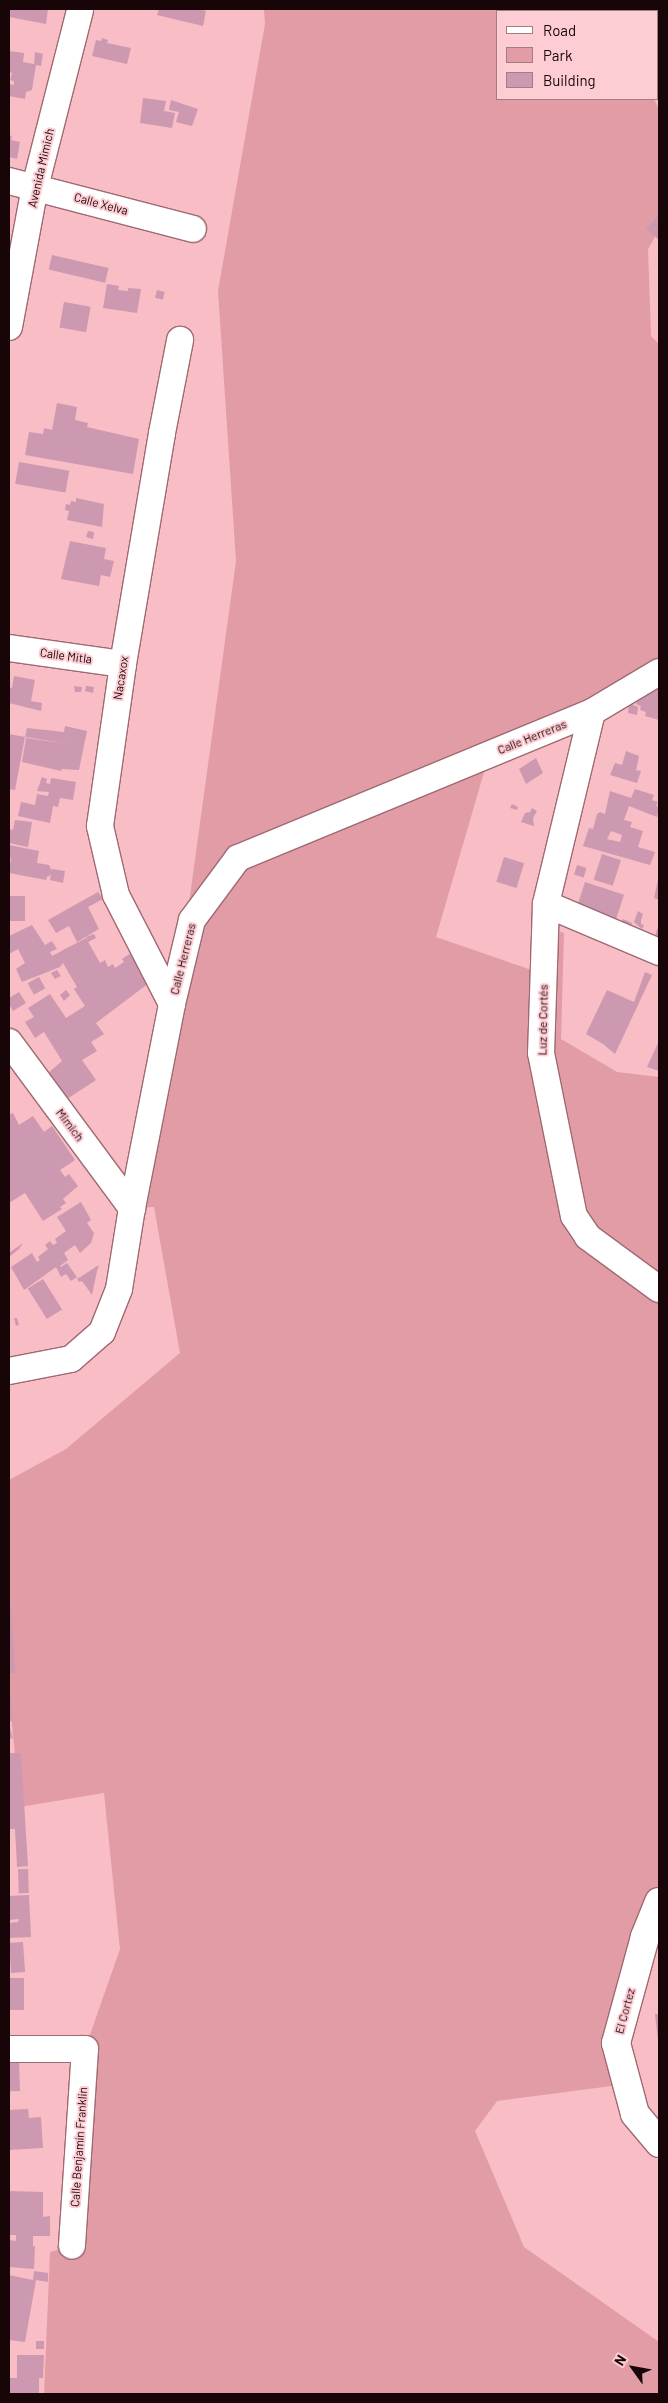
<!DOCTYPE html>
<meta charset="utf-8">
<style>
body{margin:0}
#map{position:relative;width:668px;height:2403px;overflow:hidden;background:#f8bdc5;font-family:Barlow,sans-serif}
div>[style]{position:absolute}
.green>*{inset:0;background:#e29ca6}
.building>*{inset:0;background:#cd99b1;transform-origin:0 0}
.roads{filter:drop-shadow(1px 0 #9e6971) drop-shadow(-1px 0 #9e6971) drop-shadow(0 1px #9e6971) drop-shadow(0 -1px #9e6971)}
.street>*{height:26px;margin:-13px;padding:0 13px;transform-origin:13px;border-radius:13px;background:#fff}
.secondary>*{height:28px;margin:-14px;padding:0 14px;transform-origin:14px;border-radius:14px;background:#fff}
span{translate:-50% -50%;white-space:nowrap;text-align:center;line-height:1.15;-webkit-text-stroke:4px #fecdd4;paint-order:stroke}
.street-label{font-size:12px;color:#170508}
.frame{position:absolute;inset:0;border:10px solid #170508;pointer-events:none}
.legend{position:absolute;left:496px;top:10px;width:162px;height:90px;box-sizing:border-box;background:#fecdd4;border:1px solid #a27d82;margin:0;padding:6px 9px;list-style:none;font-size:15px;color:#170508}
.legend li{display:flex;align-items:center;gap:10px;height:25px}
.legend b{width:25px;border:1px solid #a27d82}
.north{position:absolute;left:608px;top:2343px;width:50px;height:50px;-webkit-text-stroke:4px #fecdd4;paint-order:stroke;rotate:302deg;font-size:14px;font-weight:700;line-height:20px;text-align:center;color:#170508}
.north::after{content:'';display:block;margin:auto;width:18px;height:22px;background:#170508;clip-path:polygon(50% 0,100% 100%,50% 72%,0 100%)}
</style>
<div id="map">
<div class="green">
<i style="clip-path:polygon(264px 9px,614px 9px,615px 11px,497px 11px,497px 99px,654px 99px,659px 109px,659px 230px,648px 249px,651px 336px,659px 344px,659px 672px,489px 755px,436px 937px,543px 974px,545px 927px,564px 933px,561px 1039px,617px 1072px,659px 1077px,659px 1902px,616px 2043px,627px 2084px,497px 2101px,475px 2131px,524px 2247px,659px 2342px,659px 2394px,44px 2394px,50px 2252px,72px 2246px,85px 2049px,120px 1949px,104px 1793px,20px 1807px,9px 1693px,9px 1480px,66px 1449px,180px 1353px,154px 1207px,132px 1208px,179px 976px,236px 561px,218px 291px,265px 24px)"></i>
</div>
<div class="building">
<i style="clip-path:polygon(9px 9px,48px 9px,46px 24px,9px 17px)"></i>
<i style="clip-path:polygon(159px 9px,199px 9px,206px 11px,203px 26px,157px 15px)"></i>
<i style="clip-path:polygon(625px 9px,644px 9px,646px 11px,627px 11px)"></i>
<i style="clip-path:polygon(102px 38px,108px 40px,107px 43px,131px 48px,127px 64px,92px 56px,96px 40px,101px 41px)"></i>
<i style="clip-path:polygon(9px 51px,24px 53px,23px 62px,34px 64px,35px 52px,43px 54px,41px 66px,36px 65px,32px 90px,26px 92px,25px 99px,9px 96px,9px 84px,14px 85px,14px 81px,10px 80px,12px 73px,9px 72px)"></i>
<i style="clip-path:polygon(143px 98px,166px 101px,164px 111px,175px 113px,172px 128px,140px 123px)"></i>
<i style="clip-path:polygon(171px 100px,198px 109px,192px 126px,176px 122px,179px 112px,169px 110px)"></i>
<i style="clip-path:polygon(9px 135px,12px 136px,11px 140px,20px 142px,17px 159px,9px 157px)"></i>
<i style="clip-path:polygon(659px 215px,659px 240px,646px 229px)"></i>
<i style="left:52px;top:255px;width:58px;height:15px;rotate:13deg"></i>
<i style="clip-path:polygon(107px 284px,119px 286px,118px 290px,128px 291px,128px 288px,141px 289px,137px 313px,103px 308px)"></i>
<i style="left:157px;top:290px;width:8px;height:8px;rotate:14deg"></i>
<i style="left:64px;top:302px;width:27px;height:26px;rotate:10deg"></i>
<i style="clip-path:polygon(57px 403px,77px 407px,75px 420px,88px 423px,87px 427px,139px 439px,133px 474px,25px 455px,29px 432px,43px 434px,44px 428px,52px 430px)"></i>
<i style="left:19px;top:462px;width:51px;height:22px;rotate:10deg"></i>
<i style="clip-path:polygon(76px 498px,104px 504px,102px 527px,67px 520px,69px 511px,65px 510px,66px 504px,70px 505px,71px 501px,76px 502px)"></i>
<i style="clip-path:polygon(88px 531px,94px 532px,93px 539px,86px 537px)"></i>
<i style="clip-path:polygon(70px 541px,106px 548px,104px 559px,114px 561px,110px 577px,101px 575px,99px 586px,61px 579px)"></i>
<i style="clip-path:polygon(14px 676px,35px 680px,31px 701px,42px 703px,41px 711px,9px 703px,9px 687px,12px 688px)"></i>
<i style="clip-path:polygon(74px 686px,82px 687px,81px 692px,75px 692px)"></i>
<i style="clip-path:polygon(86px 686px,94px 687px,93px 693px,85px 691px)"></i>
<i style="clip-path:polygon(659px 687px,659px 720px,645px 716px,646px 712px,640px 710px,641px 706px,636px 704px,640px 693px)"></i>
<i style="clip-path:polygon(629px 703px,638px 707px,637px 715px,628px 713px)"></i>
<i style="clip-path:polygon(65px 726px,87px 731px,79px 770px,62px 769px,61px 771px,22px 762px,26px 738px,69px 744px,25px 737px,27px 728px,64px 732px)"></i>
<i style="clip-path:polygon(9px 734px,25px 737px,15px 790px,9px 789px)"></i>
<i style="clip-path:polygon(626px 751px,639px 756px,636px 770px,641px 771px,637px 783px,610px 775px,615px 763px,622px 765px)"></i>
<i style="clip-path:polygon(536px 758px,543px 773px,526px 784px,519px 769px)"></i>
<i style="clip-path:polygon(42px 777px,47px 779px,46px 783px,50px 784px,51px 778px,76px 782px,73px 800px,60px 798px,58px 807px,53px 806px,50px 823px,18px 816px,21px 802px,35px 805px,37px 794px,48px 796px,49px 792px,37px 791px)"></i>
<i style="clip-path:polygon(evenodd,635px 789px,654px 795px,652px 800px,658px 802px,656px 806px,659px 807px,657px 817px,629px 806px,624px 820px,632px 822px,630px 827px,643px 831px,638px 847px,655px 852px,650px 865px,583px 846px,589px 828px,593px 829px,597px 814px,600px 812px,605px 814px,610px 791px,631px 798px,635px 789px,611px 831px,622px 835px,620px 842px,607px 839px,611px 831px)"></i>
<i style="clip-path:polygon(512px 804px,518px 807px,517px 810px,510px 808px)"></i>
<i style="clip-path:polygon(532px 808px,537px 811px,533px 818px,534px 826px,521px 822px,525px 813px,530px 812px)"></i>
<i style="clip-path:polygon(15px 820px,32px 822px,28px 847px,9px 843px,9px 829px,13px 830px)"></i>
<i style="clip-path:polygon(9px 845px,39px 851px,37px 863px,49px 865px,52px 871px,52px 869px,65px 871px,63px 883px,50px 880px,51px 875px,47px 877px,46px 880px,9px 873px,11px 858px,9px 858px)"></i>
<i style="left:602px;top:854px;width:20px;height:27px;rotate:18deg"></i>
<i style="left:504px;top:857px;width:21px;height:26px;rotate:17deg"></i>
<i style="left:577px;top:865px;width:10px;height:10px;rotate:17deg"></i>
<i style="clip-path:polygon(658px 880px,659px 880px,659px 900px,654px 898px)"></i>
<i style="left:585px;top:882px;width:41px;height:28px;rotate:18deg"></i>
<i style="clip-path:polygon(98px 892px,103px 899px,88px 907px,99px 929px,77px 942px,69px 926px,56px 933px,48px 920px)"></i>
<i style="left:9px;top:896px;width:16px;height:25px"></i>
<i style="clip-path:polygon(638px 911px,643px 914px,641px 920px,641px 924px,644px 925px,642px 929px,634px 922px)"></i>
<i style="left:623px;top:919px;width:10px;height:9px;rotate:24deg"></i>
<i style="clip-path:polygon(659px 923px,659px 942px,654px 940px)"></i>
<i style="clip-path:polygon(32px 925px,45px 945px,52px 941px,57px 949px,50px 952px,52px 956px,86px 938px,100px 963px,105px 960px,108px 967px,113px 964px,115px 968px,124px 962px,122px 959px,131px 953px,149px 983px,96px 1023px,104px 1034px,91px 1042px,97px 1051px,82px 1060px,96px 1080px,64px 1101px,47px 1074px,62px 1061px,44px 1032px,35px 1038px,25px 1022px,34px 1017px,28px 1008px,50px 994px,66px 1018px,85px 1006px,74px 989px,77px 987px,63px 963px,60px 967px,22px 982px,16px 969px,25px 963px,18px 949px,9px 954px,9px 936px)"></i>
<i style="clip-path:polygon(94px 934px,96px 938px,88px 942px,86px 937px)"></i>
<i style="clip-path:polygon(57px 970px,61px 976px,55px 979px,51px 973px)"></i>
<i style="clip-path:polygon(645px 972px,652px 975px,615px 1054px,603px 1044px,586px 1034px,607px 990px,634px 1002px)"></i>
<i style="left:39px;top:977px;width:13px;height:13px;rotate:61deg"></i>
<i style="clip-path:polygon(66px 990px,70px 995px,64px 1001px,60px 995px)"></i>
<i style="clip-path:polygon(19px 992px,26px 1003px,13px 1011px,9px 1004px,9px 998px)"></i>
<i style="clip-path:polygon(659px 1041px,659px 1071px,647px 1067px)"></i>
<i style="clip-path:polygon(13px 1113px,19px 1125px,33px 1116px,44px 1132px,52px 1126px,75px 1160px,60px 1170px,65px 1177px,69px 1174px,78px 1186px,63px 1199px,66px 1203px,60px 1207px,62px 1209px,43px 1221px,25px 1193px,9px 1203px,9px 1115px)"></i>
<i style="clip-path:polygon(81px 1202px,91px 1220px,87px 1223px,94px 1233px,91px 1243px,80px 1253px,75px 1245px,64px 1253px,68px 1260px,60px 1266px,61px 1267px,67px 1263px,77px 1277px,71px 1281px,66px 1274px,61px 1277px,56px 1267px,24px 1290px,11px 1267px,32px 1253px,37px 1262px,40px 1260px,38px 1257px,48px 1249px,45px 1245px,50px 1241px,53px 1245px,57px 1243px,55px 1239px,66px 1231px,57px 1217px)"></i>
<i style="clip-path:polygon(23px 1243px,19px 1249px,9px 1257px,9px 1253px)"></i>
<i style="clip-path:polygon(99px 1265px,97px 1271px,92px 1295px,82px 1281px,79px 1282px,77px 1279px)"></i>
<i style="left:43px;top:1279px;width:36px;height:18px;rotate:58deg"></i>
<i style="clip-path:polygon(14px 1318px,17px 1318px,19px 1325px,16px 1326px)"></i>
<i style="clip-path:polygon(9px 1607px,11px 1607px,15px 1673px,9px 1673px)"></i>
<i style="clip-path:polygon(9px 1697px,11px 1697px,12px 1721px,9px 1722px)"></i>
<i style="clip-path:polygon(9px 1728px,10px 1728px,13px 1738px,9px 1739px)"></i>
<i style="clip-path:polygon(9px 1753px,21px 1753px,28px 1866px,17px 1867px,15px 1829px,9px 1829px)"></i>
<i style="left:28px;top:1869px;width:24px;height:10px;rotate:88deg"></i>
<i style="clip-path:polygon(29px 1895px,31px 1937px,9px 1938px,9px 1923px,18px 1922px,19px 1919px,9px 1920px,9px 1896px)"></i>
<i style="left:23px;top:1942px;width:30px;height:14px;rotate:86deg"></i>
<i style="left:24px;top:1978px;width:32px;height:15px;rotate:90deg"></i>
<i style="clip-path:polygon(655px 2014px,659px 2014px,659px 2040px,658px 2041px)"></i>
<i style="left:19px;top:2061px;width:30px;height:10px;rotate:88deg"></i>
<i style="clip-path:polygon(28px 2109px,29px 2118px,41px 2117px,43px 2148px,9px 2150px,9px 2110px)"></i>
<i style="clip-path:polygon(9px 2191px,43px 2192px,43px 2217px,50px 2216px,50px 2236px,33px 2236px,33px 2246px,35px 2246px,34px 2269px,9px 2267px,9px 2240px,16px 2241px,16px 2235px,9px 2235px)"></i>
<i style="clip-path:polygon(34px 2271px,48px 2273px,48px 2282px,36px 2280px,25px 2342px,9px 2340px,9px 2275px,33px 2280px)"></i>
<i style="left:36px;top:2341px;width:8px;height:8px"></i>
<i style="clip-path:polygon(17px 2355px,44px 2355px,43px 2378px,39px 2378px,39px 2394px,10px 2394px,10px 2378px,17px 2378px)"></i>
</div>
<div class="roads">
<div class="street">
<i style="left:657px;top:17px;width:3px;rotate:-45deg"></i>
<i style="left:9px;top:181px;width:190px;rotate:14.6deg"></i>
<i style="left:9px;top:327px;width:142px;rotate:-79.5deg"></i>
<i style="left:35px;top:187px;width:182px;rotate:-75.7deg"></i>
<i style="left:9px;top:648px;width:115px;rotate:8deg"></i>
<i style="left:592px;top:712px;width:197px;rotate:103.5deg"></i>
<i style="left:546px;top:904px;width:149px;rotate:91.9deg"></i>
<i style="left:541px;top:1053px;width:166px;rotate:78.6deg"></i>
<i style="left:574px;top:1216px;width:25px;rotate:56deg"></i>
<i style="left:588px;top:1237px;width:88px;rotate:36.2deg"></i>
<i style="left:546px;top:904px;width:123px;rotate:23deg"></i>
<i style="left:172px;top:1004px;width:123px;rotate:-117.2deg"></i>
<i style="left:116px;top:895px;width:71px;rotate:-103.1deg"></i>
<i style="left:100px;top:826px;width:164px;rotate:-81.9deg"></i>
<i style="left:123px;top:664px;width:234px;rotate:-80.4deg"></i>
<i style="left:162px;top:433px;width:95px;rotate:-79deg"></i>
<i style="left:9px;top:1042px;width:207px;rotate:53.5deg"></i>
<i style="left:9px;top:1371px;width:63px;rotate:-11deg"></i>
<i style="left:71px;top:1359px;width:41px;rotate:-41.1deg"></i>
<i style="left:102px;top:1332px;width:46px;rotate:-68.4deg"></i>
<i style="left:119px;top:1289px;width:82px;rotate:-80.9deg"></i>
<i style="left:132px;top:1208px;width:208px;rotate:-78.9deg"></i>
<i style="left:172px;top:1004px;width:86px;rotate:-76.6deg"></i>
<i style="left:192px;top:920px;width:77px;rotate:-53.4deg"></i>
<i style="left:238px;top:858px;width:383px;rotate:-22.4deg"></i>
<i style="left:592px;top:712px;width:78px;rotate:-30.8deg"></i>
<i style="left:9px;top:2049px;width:76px"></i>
<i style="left:85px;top:2049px;width:197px;rotate:93.8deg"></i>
</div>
<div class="secondary">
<i style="left:659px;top:1902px;width:38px;rotate:112deg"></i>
<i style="left:645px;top:1937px;width:110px;rotate:105.3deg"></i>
<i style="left:616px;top:2043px;width:73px;rotate:75deg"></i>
<i style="left:635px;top:2114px;width:38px;rotate:50deg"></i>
</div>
</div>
<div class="street-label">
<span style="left:41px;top:168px;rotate:-77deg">Avenida Mimich</span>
<span style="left:101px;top:204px;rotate:15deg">Calle Xelva</span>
<span style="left:66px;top:656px;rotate:8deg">Calle Mitla</span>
<span style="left:121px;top:678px;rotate:-81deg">Nacaxox</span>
<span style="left:532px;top:737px;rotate:-22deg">Calle Herreras</span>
<span style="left:183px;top:959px;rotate:-76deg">Calle Herreras</span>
<span style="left:543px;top:1020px;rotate:-89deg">Luz de Cortés</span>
<span style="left:70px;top:1125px;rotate:53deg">Mimich</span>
<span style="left:625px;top:2011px;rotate:-75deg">El Cortez</span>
<span style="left:79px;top:2147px;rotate:-86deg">Calle Benjamín Franklin</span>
</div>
<div class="frame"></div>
<ul class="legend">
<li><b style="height:6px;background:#fff"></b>Road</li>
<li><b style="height:14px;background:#e29ca6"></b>Park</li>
<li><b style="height:14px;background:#cd99b1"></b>Building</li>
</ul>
<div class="north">N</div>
</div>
